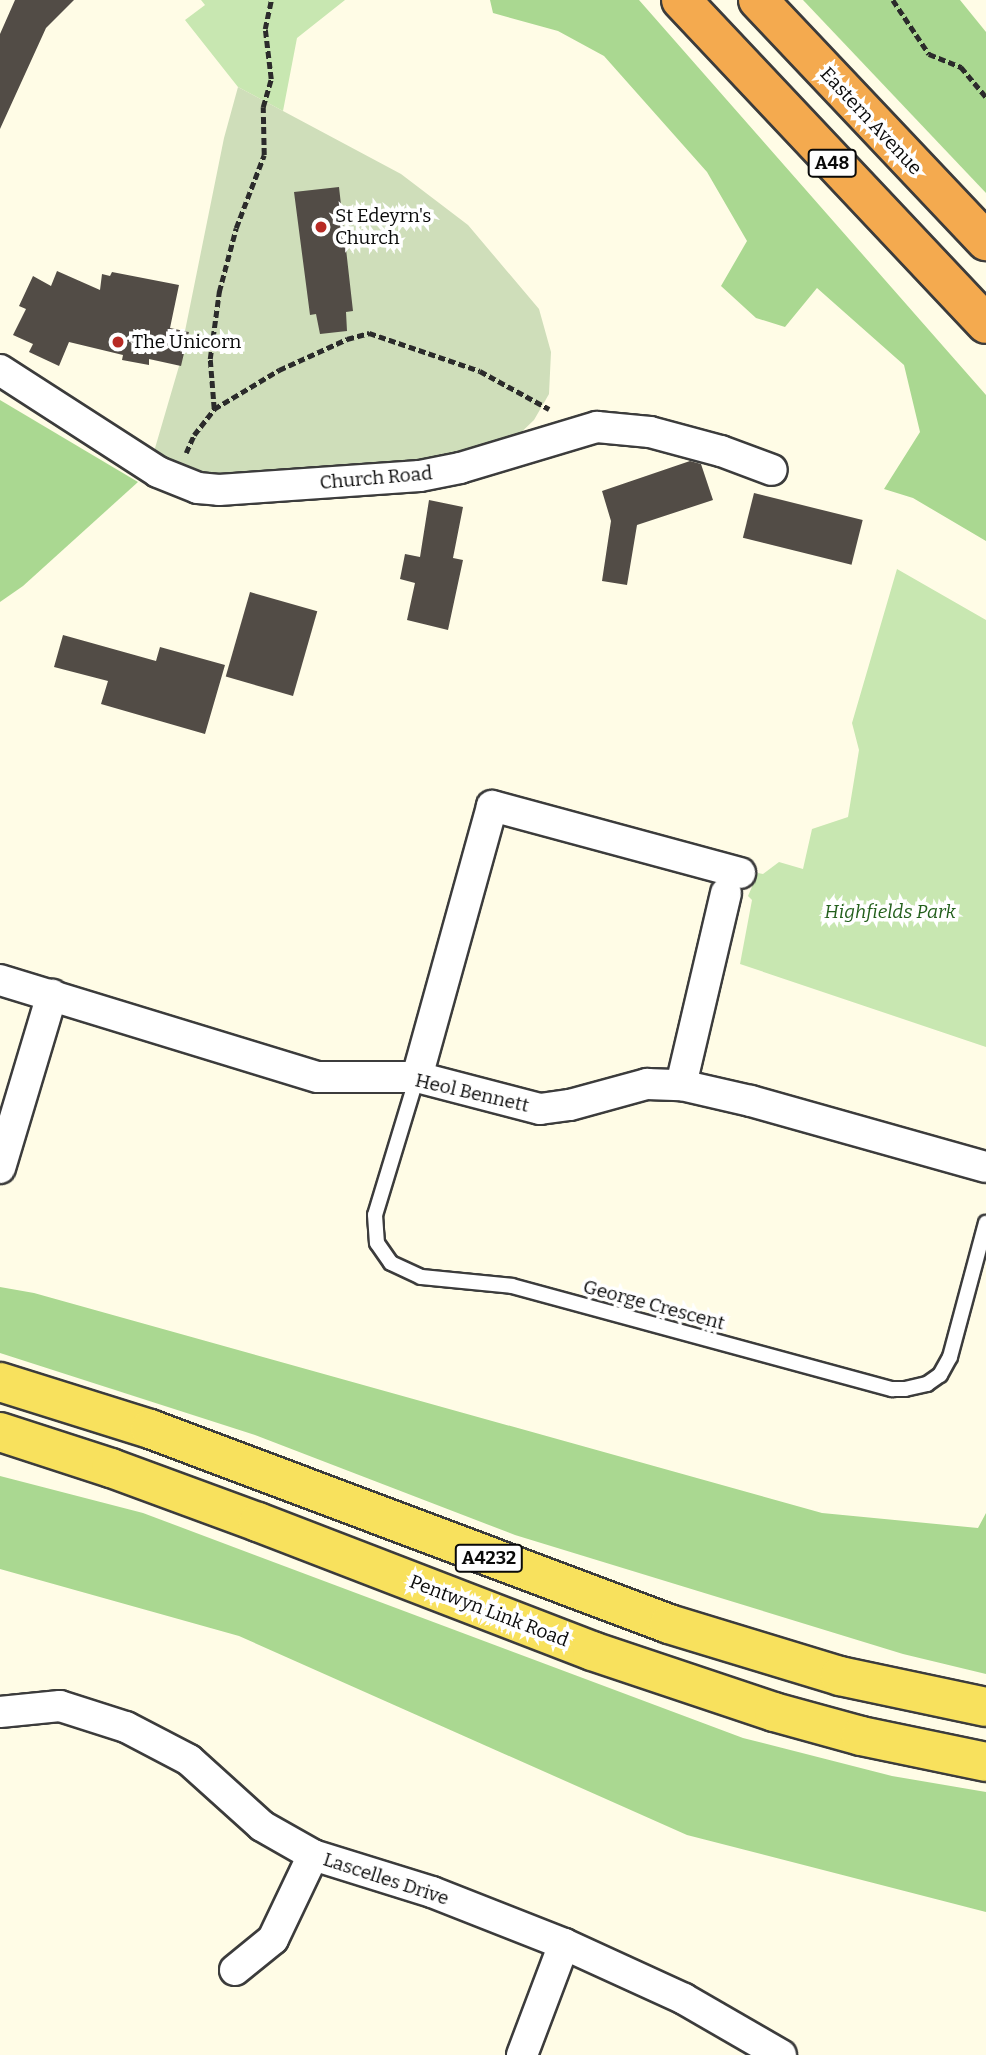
<!DOCTYPE html>
<style>
body{margin:0}
#map{position:relative;width:986px;height:2055px;overflow:hidden;background:#fffce6;font-family:Bitter,serif}
div>[style]{position:absolute}
.green>*{inset:0;background:#c8e7b1}
.forest>*{inset:0;background:#aad891}
.cemetery>*{inset:0;background:#cfdeba}
.building>*{inset:0;background:#524c46;transform-origin:0 0}
.path>*{height:4.5px;margin-top:-2.25px;transform-origin:0;background:repeating-linear-gradient(90deg,#2b2b2b 0 7px,transparent 0 10.5px)}
.roads{filter:drop-shadow(2px 0 #3c3c3c) drop-shadow(-2px 0 #3c3c3c) drop-shadow(0 2px #3c3c3c) drop-shadow(0 -2px #3c3c3c)}
.lane>*{height:14px;margin:-7px;padding:0 7px;transform-origin:7px;border-radius:7px;background:#fff}
.street>*{height:30px;margin:-15px;padding:0 15px;transform-origin:15px;border-radius:15px;background:#fff}
.primary>*{height:38px;margin:-19px;padding:0 19px;transform-origin:19px;border-radius:19px;background:#f8e15d}
.highway>*{height:38px;margin:-19px;padding:0 19px;transform-origin:19px;border-radius:19px;background:#f4aa4f}
.dots>*{width:19px;height:19px;translate:-50% -50%;box-sizing:border-box;border:4px solid #fff;border-radius:50%}
span{translate:-50% -50%;white-space:nowrap;text-align:center;line-height:1.15;-webkit-text-stroke:7px #fff;paint-order:stroke}
.shield-label span{padding:2px 5px;background:#fff;border:2px solid;border-radius:5px;-webkit-text-stroke-width:0}
.shield-label{font-size:18px;color:#090909;font-weight:700}
.street-label{font-size:19px;color:#090909}
.poi-label{font-size:19px;color:#090909}
.left{translate:0 -50%;text-align:left}
.park-label{font-size:19px;color:#235f1c;font-style:italic}
</style>
<div id="map">
<div class="green">
<i style="clip-path:polygon(201px 0,345px 0,297px 38px,283px 111px,238px 87px,185px 20px,205px 5px)"></i>
<i style="clip-path:polygon(897px 569px,986px 620px,986px 1047px,740px 964px,752px 900px,748px 896px,758px 873px,763px 874px,779px 862px,803px 869px,812px 829px,848px 817px,859px 750px,852px 723px)"></i>
</div>
<div class="forest">
<i style="clip-path:polygon(490px 0,639px 0,986px 395px,986px 541px,913px 498px,884px 489px,920px 432px,904px 365px,817px 288px,785px 327px,756px 318px,721px 286px,747px 241px,707px 172px,604px 56px,558px 31px,493px 13px)"></i>
<i style="clip-path:polygon(803px 0,960px 0,986px 32px,986px 193px)"></i>
<i style="clip-path:polygon(0 400px,138px 482px,23px 586px,0 602px)"></i>
<i style="clip-path:polygon(0 1287px,34px 1293px,822px 1513px,978px 1528px,986px 1513px,986px 1674px,903px 1654px,515px 1535px,255px 1435px,0 1353px)"></i>
<i style="clip-path:polygon(0 1476px,143px 1513px,743px 1738px,892px 1776px,986px 1792px,986px 1912px,687px 1835px,239px 1636px,0 1569px)"></i>
</div>
<div class="cemetery">
<i style="clip-path:polygon(238px 87px,401px 174px,468px 225px,539px 309px,551px 352px,549px 394px,534px 420px,510px 443px,425px 464px,329px 474px,199px 476px,153px 455px,189px 332px,185px 331px,224px 138px)"></i>
</div>
<div class="building">
<i style="clip-path:polygon(15px 0,74px 0,46px 28px,0 129px,0 34px)"></i>
<i style="clip-path:polygon(339px 187px,353px 311px,346px 312px,347px 331px,320px 334px,316px 314px,310px 315px,294px 192px)"></i>
<i style="clip-path:polygon(57px 271px,100px 290px,102px 274px,110px 276px,112px 272px,179px 285px,170px 328px,189px 332px,181px 366px,149px 359px,149px 365px,122px 360px,123px 355px,69px 342px,59px 366px,29px 352px,33px 344px,13px 335px,26px 309px,19px 306px,33px 276px,51px 286px)"></i>
<i style="clip-path:polygon(690px 461px,701px 464px,713px 500px,637px 525px,627px 585px,602px 581px,611px 521px,602px 491px)"></i>
<i style="left:754px;top:493px;width:112px;height:46px;rotate:14deg"></i>
<i style="clip-path:polygon(429px 500px,463px 507px,453px 558px,463px 560px,448px 630px,407px 620px,415px 583px,400px 579px,405px 554px,420px 557px)"></i>
<i style="left:250px;top:592px;width:70px;height:88px;rotate:16deg"></i>
<i style="clip-path:polygon(63px 635px,156px 661px,160px 647px,225px 665px,205px 734px,101px 704px,108px 681px,54px 667px)"></i>
</div>
<div class="path">
<i style="left:893px;top:0;width:65px;rotate:56.3deg"></i>
<i style="left:929px;top:54px;width:35px;rotate:22deg"></i>
<i style="left:961px;top:67px;width:39px;rotate:50deg"></i>
<i style="left:214px;top:409px;width:76px;rotate:-31deg"></i>
<i style="left:279px;top:370px;width:75px;rotate:-24.5deg"></i>
<i style="left:347px;top:339px;width:23px;rotate:-15deg"></i>
<i style="left:369px;top:333px;width:117px;rotate:18.9deg"></i>
<i style="left:480px;top:371px;width:79px;rotate:28.8deg"></i>
<i style="left:186px;top:453px;width:20px;rotate:-66deg"></i>
<i style="left:194px;top:435px;width:33px;rotate:-52deg"></i>
<i style="left:214px;top:409px;width:50px;rotate:-94.6deg"></i>
<i style="left:210px;top:359px;width:68px;rotate:-82.3deg"></i>
<i style="left:219px;top:292px;width:66px;rotate:-75.1deg"></i>
<i style="left:236px;top:228px;width:78px;rotate:-69deg"></i>
<i style="left:264px;top:155px;width:48px;rotate:-91.2deg"></i>
<i style="left:263px;top:107px;width:29px;rotate:-74deg"></i>
<i style="left:271px;top:79px;width:50px;rotate:-96.8deg"></i>
<i style="left:265px;top:29px;width:30px;rotate:-78deg"></i>
</div>
<div class="roads">
<div class="lane">
<i style="left:417px;top:1077px;width:144px;rotate:106.9deg"></i>
<i style="left:375px;top:1215px;width:28px;rotate:86deg"></i>
<i style="left:377px;top:1243px;width:24px;rotate:55deg"></i>
<i style="left:391px;top:1263px;width:33px;rotate:25deg"></i>
<i style="left:421px;top:1277px;width:91px;rotate:5.6deg"></i>
<i style="left:512px;top:1286px;width:394px;rotate:15.2deg"></i>
<i style="left:892px;top:1389px;width:13px"></i>
<i style="left:905px;top:1389px;width:23px;rotate:-13deg"></i>
<i style="left:927px;top:1384px;width:16px;rotate:-35deg"></i>
<i style="left:940px;top:1375px;width:21px;rotate:-61deg"></i>
<i style="left:950px;top:1357px;width:139px;rotate:-75deg"></i>
</div>
<div class="street">
<i style="left:0;top:370px;width:188px;rotate:32.8deg"></i>
<i style="left:158px;top:472px;width:43px;rotate:21.8deg"></i>
<i style="left:198px;top:488px;width:21px;rotate:5deg"></i>
<i style="left:219px;top:490px;width:201px;rotate:-4deg"></i>
<i style="left:420px;top:476px;width:41px;rotate:-11.3deg"></i>
<i style="left:460px;top:468px;width:143px;rotate:-16.7deg"></i>
<i style="left:597px;top:427px;width:53px;rotate:5.4deg"></i>
<i style="left:650px;top:432px;width:73px;rotate:15deg"></i>
<i style="left:721px;top:451px;width:54px;rotate:20.4deg"></i>
<i style="left:0;top:980px;width:332px;rotate:17deg"></i>
<i style="left:318px;top:1077px;width:99px"></i>
<i style="left:417px;top:1077px;width:127px;rotate:14.6deg"></i>
<i style="left:540px;top:1109px;width:30px;rotate:-8deg"></i>
<i style="left:570px;top:1105px;width:80px;rotate:-15.3deg"></i>
<i style="left:647px;top:1084px;width:34px;rotate:2deg"></i>
<i style="left:681px;top:1085px;width:72px;rotate:12.9deg"></i>
<i style="left:751px;top:1101px;width:244px;rotate:15.7deg"></i>
<i style="left:417px;top:1077px;width:281px;rotate:-74.5deg"></i>
<i style="left:492px;top:806px;width:257px;rotate:15.1deg"></i>
<i style="left:681px;top:1085px;width:197px;rotate:-76.8deg"></i>
<i style="left:0;top:1168px;width:181px;rotate:-73.3deg"></i>
<i style="left:0;top:1712px;width:60px;rotate:-5.7deg"></i>
<i style="left:60px;top:1706px;width:69px;rotate:17.7deg"></i>
<i style="left:126px;top:1727px;width:71px;rotate:27.6deg"></i>
<i style="left:189px;top:1760px;width:98px;rotate:42.1deg"></i>
<i style="left:262px;top:1826px;width:59px;rotate:29.6deg"></i>
<i style="left:313px;top:1855px;width:125px;rotate:17.3deg"></i>
<i style="left:432px;top:1892px;width:142px;rotate:21.5deg"></i>
<i style="left:564px;top:1944px;width:132px;rotate:24.6deg"></i>
<i style="left:684px;top:1999px;width:112px;rotate:30deg"></i>
<i style="left:235px;top:1970px;width:49px;rotate:-39.2deg"></i>
<i style="left:273px;top:1939px;width:93px;rotate:-64.5deg"></i>
<i style="left:522px;top:2055px;width:119px;rotate:-69.3deg"></i>
</div>
<div class="primary">
<i style="left:0;top:1382px;width:157px;rotate:17.4deg"></i>
<i style="left:150px;top:1429px;width:554px;rotate:20.59deg"></i>
<i style="left:669px;top:1624px;width:179px;rotate:16.9deg"></i>
<i style="left:840px;top:1676px;width:149px;rotate:12deg"></i>
<i style="left:0;top:1432px;width:117px;rotate:18deg"></i>
<i style="left:111px;top:1468px;width:157px;rotate:20.2deg"></i>
<i style="left:258px;top:1522px;width:358px;rotate:21.1deg"></i>
<i style="left:592px;top:1651px;width:192px;rotate:18.5deg"></i>
<i style="left:774px;top:1712px;width:90px;rotate:15.4deg"></i>
<i style="left:861px;top:1736px;width:128px;rotate:11.7deg"></i>
</div>
<div class="highway">
<i style="left:681px;top:0;width:445px;rotate:46.7deg"></i>
<i style="left:758px;top:0;width:332px;rotate:46.6deg"></i>
</div>
</div>
<div class="dots">
<i style="left:321px;top:227px;background:#b72a24"></i>
<i style="left:118px;top:342px;background:#b72a24"></i>
</div>
<div class="shield-label">
<span style="left:832px;top:163px">A48</span>
<span style="left:489px;top:1558px">A4232</span>
</div>
<div class="street-label">
<span style="left:871px;top:121px;rotate:47deg">Eastern Avenue</span>
<span style="left:376px;top:478px;rotate:-5deg">Church Road</span>
<span style="left:472px;top:1093px;rotate:13deg">Heol Bennett</span>
<span style="left:654px;top:1305px;rotate:15deg">George Crescent</span>
<span style="left:489px;top:1611px;rotate:21deg">Pentwyn Link Road</span>
<span style="left:386px;top:1879px;rotate:18deg">Lascelles Drive</span>
</div>
<div class="poi-label">
<span class="left" style="left:335px;top:227px">St Edeyrn's<br>Church</span>
<span class="left" style="left:132px;top:342px">The Unicorn</span>
</div>
<div class="park-label">
<span style="left:890px;top:912px">Highfields Park</span>
</div>
</div>
